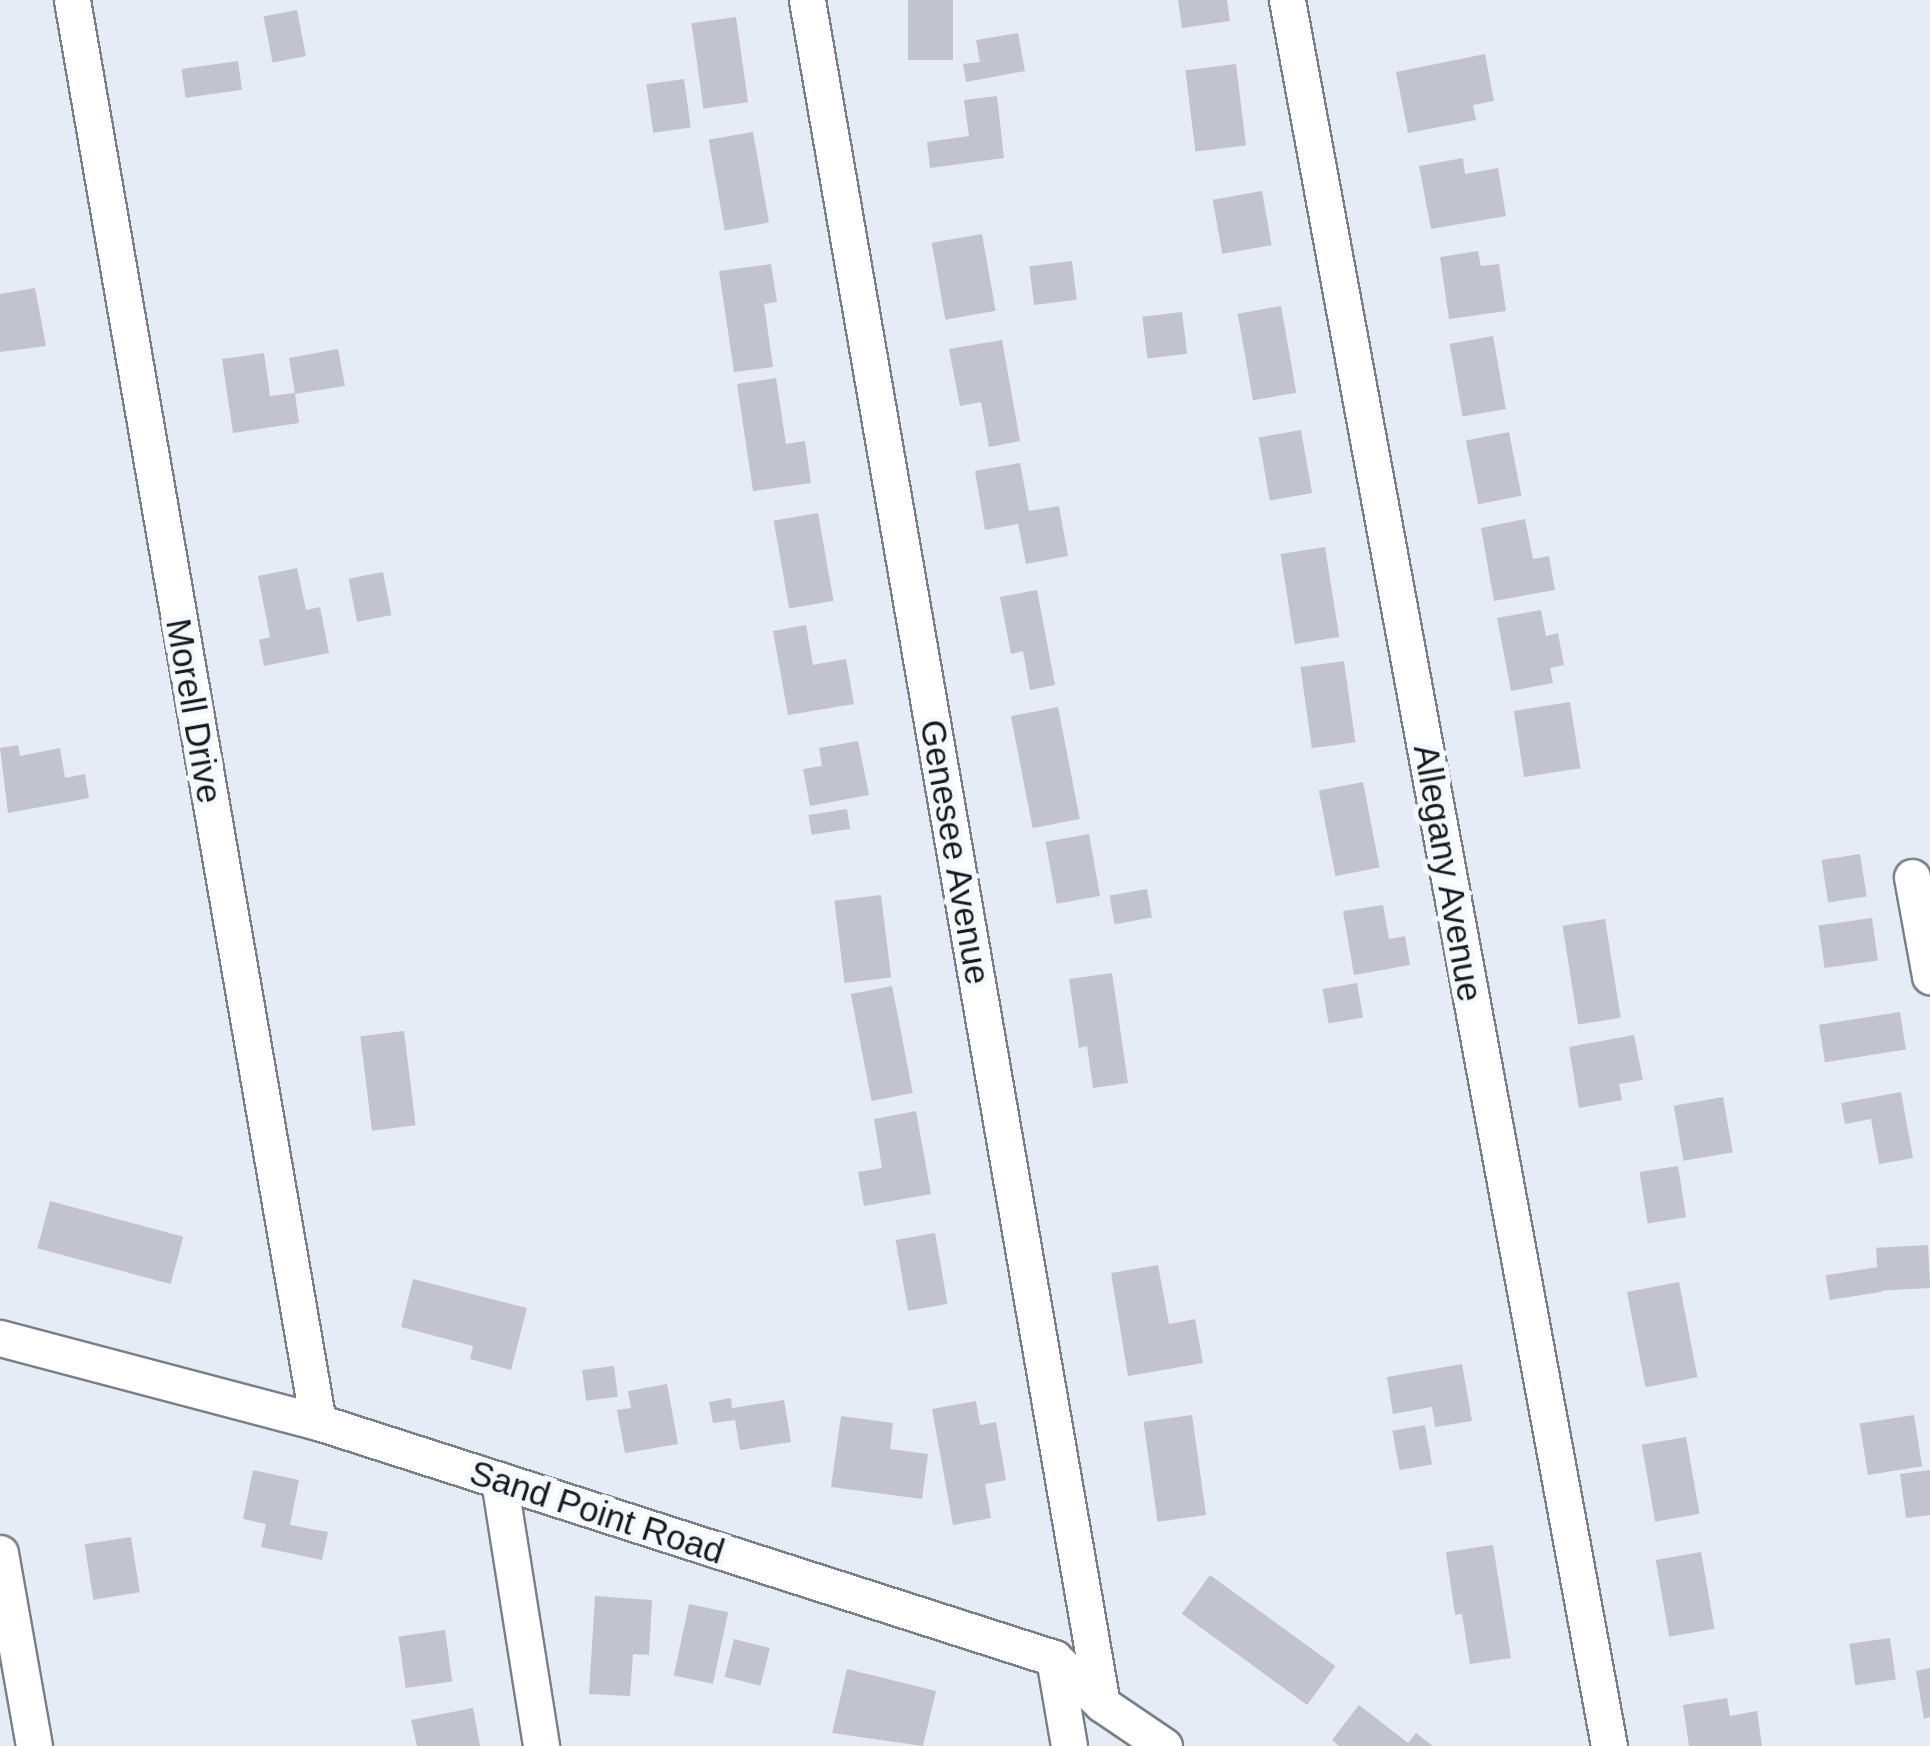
<!DOCTYPE html>
<style>
body{margin:0}
#map{position:relative;width:1930px;height:1746px;overflow:hidden;background:#e6ecf5;font-family:Helvetica,sans-serif}
div>[style]{position:absolute}
.building>*{inset:0;background:#c3c3cd;transform-origin:0 0}
.roads{filter:drop-shadow(2px 0 #7a8088) drop-shadow(-2px 0 #7a8088) drop-shadow(0 2px #7a8088) drop-shadow(0 -2px #7a8088)}
.minor>*{height:35px;margin:-17.5px;padding:0 17.5px;transform-origin:17.5px;border-radius:17.5px;background:#fff}
span{translate:-50% -50%;white-space:nowrap;text-align:center;line-height:1.15;-webkit-text-stroke:10px #f5f9fe;paint-order:stroke}
.street-label{font-size:35px;color:#17191d}
</style>
<div id="map">
<div class="building">
<i style="left:908px;top:0;width:45px;height:60px"></i>
<i style="clip-path:polygon(1178px 0,1227px 0,1230px 21px,1182px 28px)"></i>
<i style="left:297px;top:10px;width:47px;height:34px;rotate:79deg"></i>
<i style="left:736px;top:17px;width:86px;height:45px;rotate:82deg"></i>
<i style="clip-path:polygon(1018px 33px,1025px 71px,966px 82px,963px 64px,980px 62px,976px 40px)"></i>
<i style="clip-path:polygon(1485px 54px,1494px 101px,1473px 105px,1476px 120px,1408px 133px,1396px 72px)"></i>
<i style="left:238px;top:61px;width:29px;height:57px;rotate:82deg"></i>
<i style="left:1236px;top:64px;width:82px;height:51px;rotate:83deg"></i>
<i style="left:684px;top:79px;width:49px;height:38px;rotate:82deg"></i>
<i style="clip-path:polygon(997px 96px,1004px 158px,930px 168px,927px 142px,969px 136px,964px 100px)"></i>
<i style="left:753px;top:132px;width:92px;height:45px;rotate:80deg"></i>
<i style="clip-path:polygon(1463px 158px,1465px 174px,1498px 168px,1506px 216px,1431px 229px,1419px 166px)"></i>
<i style="left:1262px;top:191px;width:55px;height:50px;rotate:80deg"></i>
<i style="left:982px;top:234px;width:78px;height:51px;rotate:80deg"></i>
<i style="clip-path:polygon(1478px 251px,1481px 266px,1499px 264px,1506px 311px,1449px 319px,1440px 257px)"></i>
<i style="left:1072px;top:261px;width:39px;height:43px;rotate:83deg"></i>
<i style="clip-path:polygon(771px 264px,777px 302px,764px 304px,773px 367px,734px 372px,719px 271px)"></i>
<i style="clip-path:polygon(35px 288px,46px 346px,0 352px,0 294px)"></i>
<i style="left:1281px;top:306px;width:88px;height:44px;rotate:80deg"></i>
<i style="left:1182px;top:312px;width:42px;height:40px;rotate:83deg"></i>
<i style="left:1493px;top:336px;width:74px;height:44px;rotate:80deg"></i>
<i style="clip-path:polygon(1002px 340px,1020px 441px,989px 447px,981px 402px,960px 406px,949px 349px)"></i>
<i style="clip-path:polygon(338px 349px,345px 386px,295px 394px,299px 423px,233px 433px,222px 359px,264px 353px,270px 396px,295px 393px,289px 358px)"></i>
<i style="clip-path:polygon(776px 378px,786px 444px,805px 441px,811px 483px,753px 491px,737px 384px)"></i>
<i style="left:1301px;top:430px;width:64px;height:43px;rotate:80deg"></i>
<i style="left:1509px;top:432px;width:65px;height:44px;rotate:79deg"></i>
<i style="clip-path:polygon(1020px 463px,1029px 511px,1059px 506px,1068px 556px,1026px 564px,1018px 524px,985px 530px,975px 471px)"></i>
<i style="left:818px;top:513px;width:89px;height:45px;rotate:80deg"></i>
<i style="clip-path:polygon(1525px 519px,1533px 559px,1549px 556px,1555px 590px,1494px 601px,1481px 528px)"></i>
<i style="left:1325px;top:547px;width:91px;height:45px;rotate:81deg"></i>
<i style="clip-path:polygon(297px 568px,306px 610px,320px 607px,329px 653px,264px 666px,259px 640px,270px 637px,258px 576px)"></i>
<i style="left:383px;top:572px;width:44px;height:35px;rotate:79deg"></i>
<i style="clip-path:polygon(1037px 590px,1055px 685px,1030px 690px,1023px 651px,1011px 654px,1000px 597px)"></i>
<i style="clip-path:polygon(1541px 610px,1546px 636px,1558px 633px,1564px 665px,1550px 668px,1553px 683px,1511px 691px,1497px 618px)"></i>
<i style="clip-path:polygon(806px 625px,813px 665px,846px 659px,854px 704px,788px 715px,773px 631px)"></i>
<i style="left:1344px;top:661px;width:82px;height:44px;rotate:82deg"></i>
<i style="left:1570px;top:702px;width:67px;height:57px;rotate:81deg"></i>
<i style="left:1058px;top:707px;width:114px;height:48px;rotate:79deg"></i>
<i style="clip-path:polygon(858px 741px,869px 795px,810px 806px,803px 769px,822px 766px,819px 748px)"></i>
<i style="clip-path:polygon(18px 745px,20px 756px,60px 748px,65px 778px,85px 774px,89px 798px,8px 813px,0 748px)"></i>
<i style="left:1363px;top:782px;width:87px;height:45px;rotate:79deg"></i>
<i style="left:847px;top:809px;width:20px;height:39px;rotate:81deg"></i>
<i style="left:1089px;top:834px;width:63px;height:44px;rotate:80deg"></i>
<i style="left:1860px;top:854px;width:43px;height:39px;rotate:81deg"></i>
<i style="left:1147px;top:889px;width:29px;height:38px;rotate:80deg"></i>
<i style="left:881px;top:895px;width:83px;height:47px;rotate:83deg"></i>
<i style="clip-path:polygon(1383px 905px,1389px 939px,1405px 936px,1410px 965px,1354px 975px,1343px 911px)"></i>
<i style="left:1872px;top:918px;width:43px;height:54px;rotate:82deg"></i>
<i style="left:1605px;top:919px;width:100px;height:43px;rotate:81deg"></i>
<i style="clip-path:polygon(1112px 973px,1128px 1083px,1093px 1088px,1087px 1046px,1079px 1048px,1069px 979px)"></i>
<i style="left:1357px;top:983px;width:35px;height:35px;rotate:80deg"></i>
<i style="left:892px;top:986px;width:109px;height:42px;rotate:79deg"></i>
<i style="left:1900px;top:1012px;width:38px;height:82px;rotate:81deg"></i>
<i style="left:404px;top:1031px;width:95px;height:44px;rotate:83deg"></i>
<i style="clip-path:polygon(1634px 1035px,1643px 1080px,1619px 1084px,1622px 1100px,1579px 1108px,1569px 1047px)"></i>
<i style="clip-path:polygon(1901px 1092px,1913px 1158px,1879px 1164px,1871px 1119px,1845px 1124px,1841px 1103px)"></i>
<i style="left:1723px;top:1097px;width:56px;height:50px;rotate:80deg"></i>
<i style="clip-path:polygon(916px 1111px,931px 1194px,864px 1206px,858px 1172px,882px 1168px,874px 1119px)"></i>
<i style="left:1678px;top:1166px;width:52px;height:39px;rotate:81deg"></i>
<i style="left:50px;top:1201px;width:138px;height:49px;rotate:15deg"></i>
<i style="left:935px;top:1233px;width:72px;height:40px;rotate:80deg"></i>
<i style="left:1928px;top:1245px;width:43px;height:52px;rotate:87deg"></i>
<i style="clip-path:polygon(1158px 1265px,1169px 1324px,1195px 1319px,1203px 1363px,1128px 1376px,1111px 1273px)"></i>
<i style="left:1878px;top:1267px;width:25px;height:53px;rotate:81deg"></i>
<i style="clip-path:polygon(413px 1279px,527px 1308px,511px 1370px,470px 1359px,473px 1346px,401px 1327px)"></i>
<i style="left:1679px;top:1282px;width:97px;height:53px;rotate:79deg"></i>
<i style="clip-path:polygon(1462px 1364px,1472px 1421px,1435px 1427px,1432px 1407px,1393px 1414px,1387px 1377px)"></i>
<i style="left:614px;top:1366px;width:31px;height:32px;rotate:83deg"></i>
<i style="clip-path:polygon(667px 1384px,678px 1444px,625px 1453px,617px 1410px,631px 1408px,628px 1391px)"></i>
<i style="clip-path:polygon(731px 1398px,732px 1408px,784px 1400px,791px 1442px,740px 1450px,735px 1420px,713px 1423px,709px 1402px)"></i>
<i style="clip-path:polygon(976px 1401px,980px 1425px,996px 1422px,1006px 1480px,985px 1484px,991px 1518px,953px 1525px,932px 1409px)"></i>
<i style="left:1192px;top:1415px;width:101px;height:49px;rotate:82deg"></i>
<i style="left:1914px;top:1415px;width:52px;height:55px;rotate:81deg"></i>
<i style="clip-path:polygon(841px 1416px,893px 1423px,890px 1449px,928px 1454px,922px 1499px,831px 1487px)"></i>
<i style="left:1425px;top:1425px;width:40px;height:33px;rotate:80deg"></i>
<i style="left:1686px;top:1437px;width:78px;height:45px;rotate:80deg"></i>
<i style="clip-path:polygon(253px 1470px,299px 1480px,290px 1525px,328px 1532px,322px 1560px,261px 1547px,266px 1524px,243px 1519px)"></i>
<i style="clip-path:polygon(1930px 1470px,1930px 1515px,1906px 1518px,1900px 1474px)"></i>
<i style="left:131px;top:1537px;width:56px;height:47px;rotate:81deg"></i>
<i style="clip-path:polygon(1493px 1545px,1511px 1658px,1470px 1664px,1462px 1614px,1455px 1615px,1446px 1552px)"></i>
<i style="left:1701px;top:1552px;width:78px;height:46px;rotate:80deg"></i>
<i style="left:1210px;top:1575px;width:155px;height:48px;rotate:36deg"></i>
<i style="clip-path:polygon(595px 1596px,652px 1600px,649px 1655px,633px 1654px,630px 1696px,589px 1694px)"></i>
<i style="left:689px;top:1604px;width:40px;height:73px;rotate:12deg"></i>
<i style="left:445px;top:1630px;width:52px;height:47px;rotate:82deg"></i>
<i style="left:1890px;top:1638px;width:42px;height:41px;rotate:82deg"></i>
<i style="left:734px;top:1639px;width:37px;height:39px;rotate:14deg"></i>
<i style="clip-path:polygon(1930px 1668px,1930px 1717px,1924px 1719px,1916px 1671px)"></i>
<i style="clip-path:polygon(847px 1669px,936px 1691px,923px 1746px,832px 1733px)"></i>
<i style="clip-path:polygon(1727px 1698px,1730px 1716px,1757px 1711px,1762px 1746px,1689px 1746px,1683px 1705px)"></i>
<i style="clip-path:polygon(1359px 1705px,1408px 1743px,1416px 1733px,1433px 1746px,1339px 1746px,1332px 1740px)"></i>
<i style="clip-path:polygon(473px 1708px,480px 1746px,417px 1746px,411px 1720px)"></i>
</div>
<div class="roads">
<div class="minor">
<i style="left:72px;top:0;width:1443px;rotate:80.19deg"></i>
<i style="left:807px;top:0;width:1729px;rotate:80.18deg"></i>
<i style="left:1287px;top:0;width:1775px;rotate:79.55deg"></i>
<i style="left:1912px;top:877px;width:101px;rotate:79.7deg"></i>
<i style="left:0;top:1338px;width:329px;rotate:14.8deg"></i>
<i style="left:318px;top:1422px;width:773px;rotate:17.78deg"></i>
<i style="left:1054px;top:1658px;width:66px;rotate:43.8deg"></i>
<i style="left:1102px;top:1704px;width:75px;rotate:34.1deg"></i>
<i style="left:499px;top:1480px;width:269px;rotate:81deg"></i>
<i style="left:0;top:1553px;width:196px;rotate:80deg"></i>
<i style="left:1054px;top:1658px;width:89px;rotate:80.3deg"></i>
</div>
</div>
<div class="street-label">
<span style="left:194px;top:711px;rotate:80deg">Morell Drive</span>
<span style="left:955px;top:852px;rotate:80deg">Genesee Avenue</span>
<span style="left:1448px;top:873px;rotate:80deg">Allegany Avenue</span>
<span style="left:597px;top:1512px;rotate:18deg">Sand Point Road</span>
</div>
</div>
